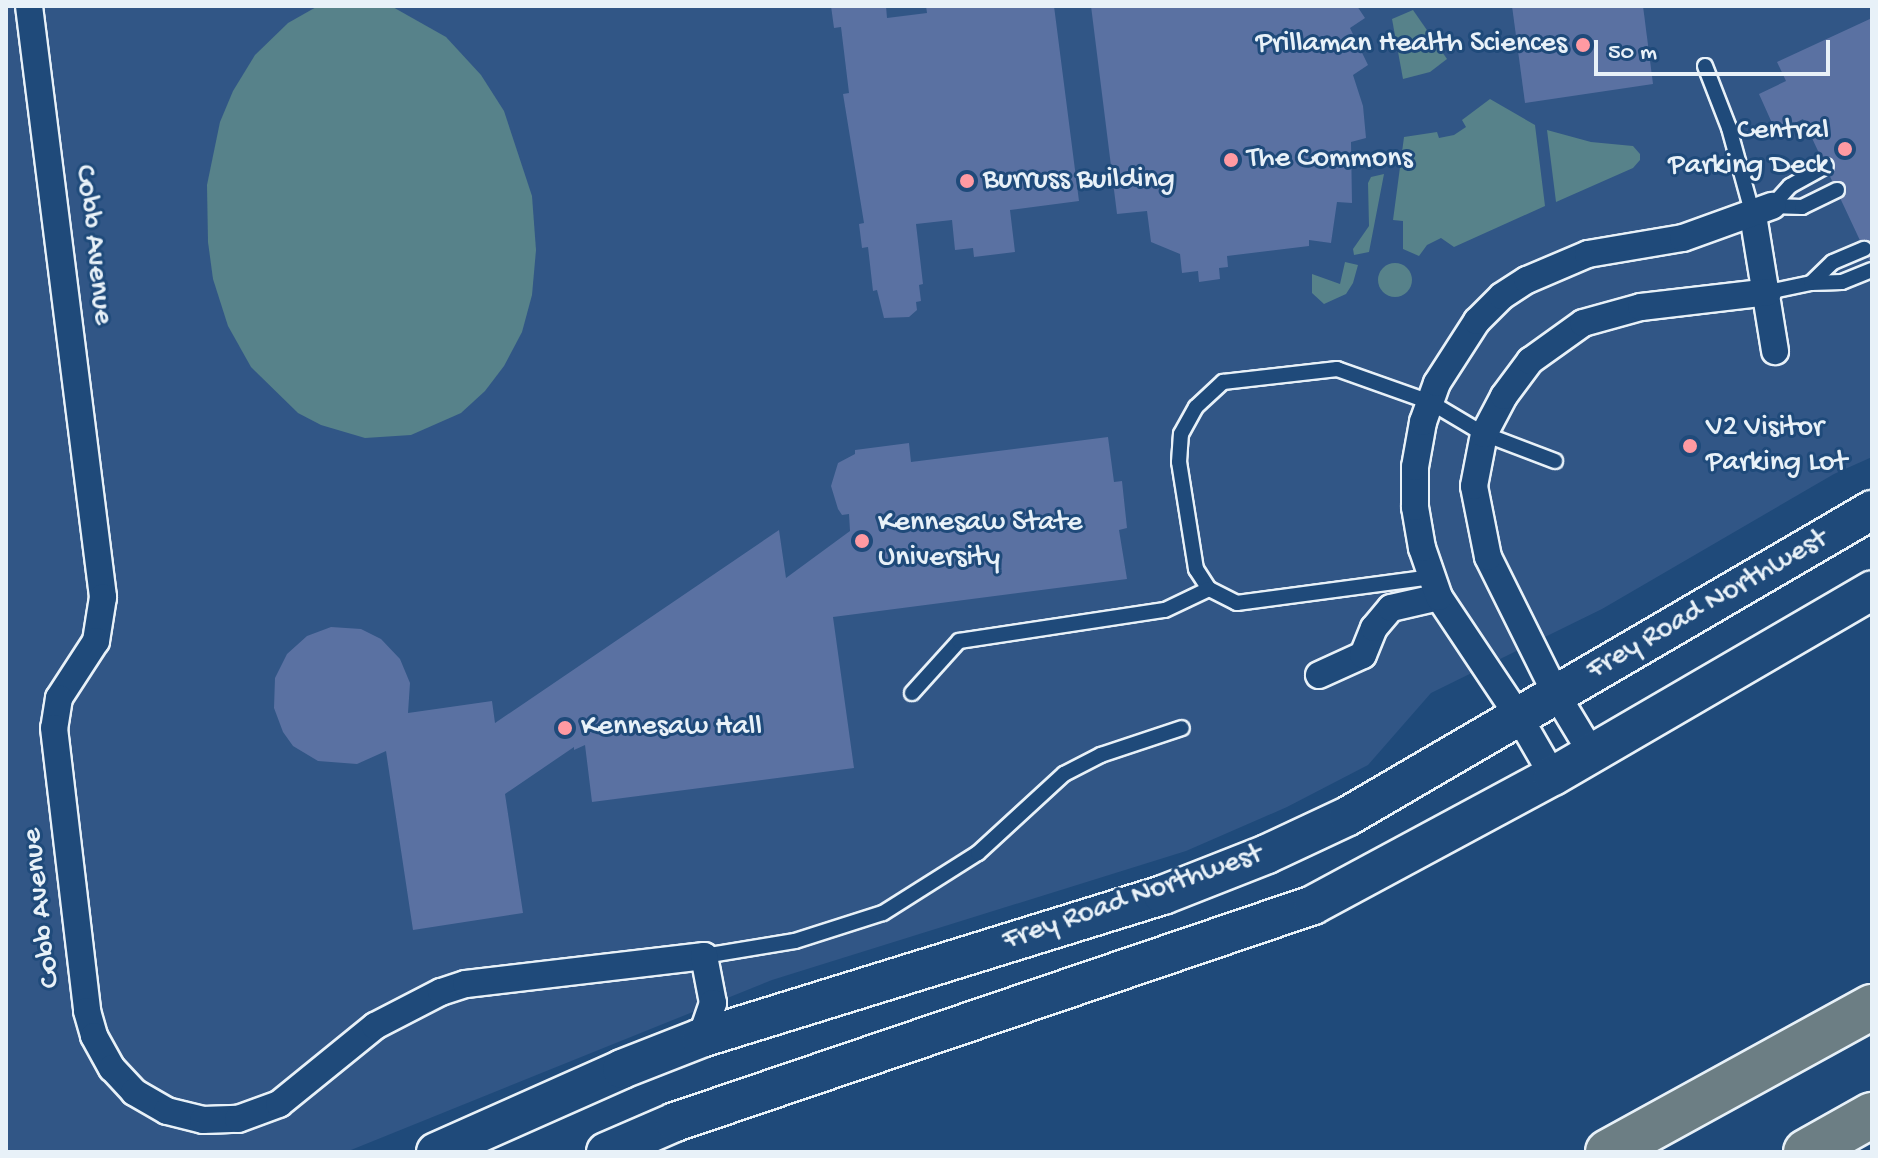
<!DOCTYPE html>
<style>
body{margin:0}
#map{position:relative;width:1878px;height:1158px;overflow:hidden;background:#1f4a7a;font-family:"Gochi Hand",sans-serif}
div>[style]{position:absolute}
.built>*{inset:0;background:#315686}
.green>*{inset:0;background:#57828a}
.round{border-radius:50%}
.building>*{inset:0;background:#5a71a2}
.roads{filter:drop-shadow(2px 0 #e8f1f8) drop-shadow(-2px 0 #e8f1f8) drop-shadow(0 2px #e8f1f8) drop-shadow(0 -2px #e8f1f8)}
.lane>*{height:14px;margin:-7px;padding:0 7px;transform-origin:7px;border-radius:7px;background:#1f4a7a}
.street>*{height:26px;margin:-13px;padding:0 13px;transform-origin:13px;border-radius:13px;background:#1f4a7a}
.secondary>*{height:38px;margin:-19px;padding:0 19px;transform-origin:19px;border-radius:19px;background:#1f4a7a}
.highway>*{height:44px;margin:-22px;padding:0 22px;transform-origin:22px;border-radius:22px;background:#6c7e84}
.dots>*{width:22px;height:22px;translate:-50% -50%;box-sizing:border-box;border:4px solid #1f4a7a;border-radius:50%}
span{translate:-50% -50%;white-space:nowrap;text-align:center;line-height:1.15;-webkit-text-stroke:6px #1f4a7a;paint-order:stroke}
.poi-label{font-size:30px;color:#e8f1f8}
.right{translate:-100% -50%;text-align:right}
.left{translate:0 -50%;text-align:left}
.street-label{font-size:30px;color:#e8f1f8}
.frame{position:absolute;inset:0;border:8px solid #e8f1f8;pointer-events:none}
.scale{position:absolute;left:1594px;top:40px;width:236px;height:36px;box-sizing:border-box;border:4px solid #e8f1f8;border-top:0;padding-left:10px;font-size:24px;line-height:28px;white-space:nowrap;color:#e8f1f8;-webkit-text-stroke:6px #1f4a7a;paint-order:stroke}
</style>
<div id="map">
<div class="built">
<i style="clip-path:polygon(6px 6px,1872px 6px,1872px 457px,1834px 474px,1602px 609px,1431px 693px,1368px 765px,1287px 807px,1186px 851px,772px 980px,346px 1152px,6px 1152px)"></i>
</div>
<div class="green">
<i style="clip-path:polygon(318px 6px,391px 6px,446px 37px,481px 75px,504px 111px,532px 196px,536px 250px,532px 295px,522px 332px,504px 366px,485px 391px,461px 413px,411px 435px,365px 438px,321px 425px,298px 413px,251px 367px,228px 326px,213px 279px,208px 242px,207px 185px,220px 122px,233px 91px,255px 55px,288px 23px)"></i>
<i style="clip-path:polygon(1413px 10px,1447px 59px,1430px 72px,1403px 79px,1392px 19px)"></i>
<i style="clip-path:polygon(1490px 99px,1535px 125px,1545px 206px,1454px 247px,1441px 238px,1427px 245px,1419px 256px,1403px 249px,1403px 221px,1393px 220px,1404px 137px,1437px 132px,1439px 138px,1454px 135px,1466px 127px,1462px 120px)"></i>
<i style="clip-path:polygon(1547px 130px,1591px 142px,1633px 146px,1640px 154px,1640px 160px,1633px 168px,1556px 202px)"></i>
<i style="clip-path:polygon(1384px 174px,1369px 252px,1354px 255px,1353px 249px,1369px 226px,1368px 183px,1371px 177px)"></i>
<i style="clip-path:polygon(1345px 262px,1358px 265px,1353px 283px,1346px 294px,1324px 304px,1312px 293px,1312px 274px,1340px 284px)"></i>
<i class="round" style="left:1378px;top:263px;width:34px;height:34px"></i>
</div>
<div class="building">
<i style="clip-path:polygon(831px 6px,886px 6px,887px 18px,927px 13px,926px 6px,1054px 6px,1079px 201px,1010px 210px,1015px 252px,974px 257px,973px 248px,955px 250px,952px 220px,916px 224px,923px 284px,919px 285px,921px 301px,916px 302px,917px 310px,909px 317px,884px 318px,877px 290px,873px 291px,868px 247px,862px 248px,859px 224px,864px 223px,843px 94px,849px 93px,841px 27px,834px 28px)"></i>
<i style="clip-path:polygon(1091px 6px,1357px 6px,1365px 18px,1350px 28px,1368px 65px,1353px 75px,1363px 106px,1366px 138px,1351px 142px,1352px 203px,1337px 202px,1331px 243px,1309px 240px,1309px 246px,1227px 256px,1228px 267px,1219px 268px,1220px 279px,1199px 282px,1198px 271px,1182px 273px,1180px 254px,1151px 242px,1147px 211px,1117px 214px)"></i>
<i style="clip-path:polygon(1512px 6px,1643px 6px,1653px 84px,1525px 103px)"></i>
<i style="clip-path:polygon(1872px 18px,1872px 266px,1803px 119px,1776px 132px,1759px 94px,1786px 81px,1777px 62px)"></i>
<i style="clip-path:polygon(1108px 437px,1114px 482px,1122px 481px,1127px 528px,1119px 530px,1127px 579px,833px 617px,854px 768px,592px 802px,585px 745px,574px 750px,574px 747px,505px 794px,523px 913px,413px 930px,386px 751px,357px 764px,318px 761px,293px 746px,283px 732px,274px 708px,275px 678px,287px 654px,307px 636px,331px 627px,361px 629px,381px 639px,400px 659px,410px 683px,408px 713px,492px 701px,495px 723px,779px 530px,786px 578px,850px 531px,849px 514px,842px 515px,838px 509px,831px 486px,838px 463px,855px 454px,855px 450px,909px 443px,911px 462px)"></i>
</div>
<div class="roads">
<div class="lane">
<i style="left:1705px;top:66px;width:66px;rotate:68.8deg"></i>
<i style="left:1729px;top:128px;width:90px;rotate:74.6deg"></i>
<i style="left:1772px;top:206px;width:30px;rotate:2deg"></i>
<i style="left:1802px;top:207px;width:39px;rotate:-26deg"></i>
<i style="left:1772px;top:206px;width:27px;rotate:-48deg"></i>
<i style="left:1790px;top:186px;width:41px;rotate:-29.1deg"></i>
<i style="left:1811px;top:283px;width:31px;rotate:-2deg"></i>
<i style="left:1842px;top:282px;width:32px;rotate:-22deg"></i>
<i style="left:1768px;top:292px;width:44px;rotate:-11.8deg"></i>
<i style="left:1811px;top:283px;width:30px;rotate:-44deg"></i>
<i style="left:1833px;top:262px;width:34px;rotate:-23deg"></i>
<i style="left:1432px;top:577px;width:197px;rotate:172.4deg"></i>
<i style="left:1237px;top:603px;width:31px;rotate:-153deg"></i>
<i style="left:1209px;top:589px;width:24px;rotate:-123deg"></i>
<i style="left:1196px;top:569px;width:108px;rotate:-99deg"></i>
<i style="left:1179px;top:462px;width:28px;rotate:-86deg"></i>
<i style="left:1181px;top:434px;width:31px;rotate:-61deg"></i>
<i style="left:1196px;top:407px;width:37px;rotate:-43deg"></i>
<i style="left:1223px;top:382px;width:115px;rotate:-6.5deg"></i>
<i style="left:1337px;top:369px;width:99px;rotate:19.5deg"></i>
<i style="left:1430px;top:402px;width:63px;rotate:30.7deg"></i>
<i style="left:1484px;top:434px;width:76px;rotate:20.8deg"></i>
<i style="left:912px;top:693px;width:70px;rotate:-47.9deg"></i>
<i style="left:959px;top:641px;width:208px;rotate:-8.6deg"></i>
<i style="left:1165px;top:610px;width:49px;rotate:-25.5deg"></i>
<i style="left:704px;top:956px;width:92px;rotate:-9.4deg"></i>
<i style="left:795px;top:941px;width:92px;rotate:-17.7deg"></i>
<i style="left:883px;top:913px;width:112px;rotate:-32.3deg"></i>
<i style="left:978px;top:853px;width:117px;rotate:-42.6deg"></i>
<i style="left:1064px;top:774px;width:42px;rotate:-27.2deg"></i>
<i style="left:1101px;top:755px;width:85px;rotate:-18.4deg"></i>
</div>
<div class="street">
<i style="left:29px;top:6px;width:596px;rotate:82.86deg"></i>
<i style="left:103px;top:597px;width:45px;rotate:99deg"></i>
<i style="left:96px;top:641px;width:68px;rotate:123deg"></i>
<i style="left:59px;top:698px;width:30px;rotate:99deg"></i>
<i style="left:54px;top:728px;width:285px;rotate:83.3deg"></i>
<i style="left:87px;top:1011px;width:26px;rotate:74deg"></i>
<i style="left:94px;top:1036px;width:37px;rotate:61deg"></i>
<i style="left:112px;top:1068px;width:33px;rotate:47deg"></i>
<i style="left:134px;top:1092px;width:38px;rotate:30deg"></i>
<i style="left:167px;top:1111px;width:37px;rotate:14deg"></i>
<i style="left:203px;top:1120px;width:35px;rotate:-2deg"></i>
<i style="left:238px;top:1119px;width:44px;rotate:-20.1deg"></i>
<i style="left:279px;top:1104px;width:124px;rotate:-39.1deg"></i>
<i style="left:375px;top:1026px;width:74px;rotate:-27.3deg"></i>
<i style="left:441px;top:992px;width:26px;rotate:-18deg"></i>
<i style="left:466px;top:984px;width:240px;rotate:-6.7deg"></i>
<i style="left:704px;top:956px;width:48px;rotate:79.2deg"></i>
<i style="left:713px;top:1003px;width:37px;rotate:109deg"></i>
<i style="left:1753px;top:215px;width:138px;rotate:80.8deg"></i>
<i style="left:1319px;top:675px;width:48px;rotate:-24.4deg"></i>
<i style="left:1363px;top:655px;width:29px;rotate:-68deg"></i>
<i style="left:1374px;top:628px;width:26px;rotate:-50deg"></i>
<i style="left:1391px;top:608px;width:49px;rotate:-12.9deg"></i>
<i style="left:1591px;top:752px;width:68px;rotate:-121.1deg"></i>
<i style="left:1556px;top:694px;width:153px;rotate:-116.4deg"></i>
<i style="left:1488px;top:557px;width:72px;rotate:-101.2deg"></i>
<i style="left:1474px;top:486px;width:53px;rotate:-79.1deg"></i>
<i style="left:1484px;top:434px;width:43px;rotate:-62.2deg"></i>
<i style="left:1504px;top:396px;width:44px;rotate:-53.4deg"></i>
<i style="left:1530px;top:361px;width:65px;rotate:-35.6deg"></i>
<i style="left:1583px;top:323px;width:60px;rotate:-15.4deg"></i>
<i style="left:1641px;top:307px;width:128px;rotate:-6.7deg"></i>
<i style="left:1553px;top:776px;width:68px;rotate:-120deg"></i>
<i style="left:1519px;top:717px;width:144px;rotate:-123.7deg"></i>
<i style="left:1439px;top:597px;width:52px;rotate:-109.1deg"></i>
<i style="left:1422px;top:548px;width:42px;rotate:-99.7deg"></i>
<i style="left:1415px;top:507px;width:40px;rotate:-90deg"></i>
<i style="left:1415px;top:467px;width:46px;rotate:-79.9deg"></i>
<i style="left:1423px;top:422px;width:41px;rotate:-70.3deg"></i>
<i style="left:1437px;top:383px;width:74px;rotate:-57.2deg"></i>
<i style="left:1477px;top:321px;width:35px;rotate:-45deg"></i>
<i style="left:1502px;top:296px;width:30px;rotate:-33deg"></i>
<i style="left:1527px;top:280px;width:66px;rotate:-23.1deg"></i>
<i style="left:1588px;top:254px;width:96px;rotate:-9.6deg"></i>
<i style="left:1683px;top:238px;width:95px;rotate:-19.8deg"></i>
</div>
<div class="secondary">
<i style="left:436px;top:1152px;width:204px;rotate:-24deg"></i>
<i style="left:622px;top:1069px;width:85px;rotate:-21.4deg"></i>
<i style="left:701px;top:1038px;width:484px;rotate:-17.2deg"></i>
<i style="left:1163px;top:895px;width:112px;rotate:-21.5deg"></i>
<i style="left:1267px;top:854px;width:89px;rotate:-25.1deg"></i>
<i style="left:1348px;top:816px;width:607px;rotate:-30.28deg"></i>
<i style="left:606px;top:1152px;width:75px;rotate:-23.5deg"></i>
<i style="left:675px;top:1122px;width:674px;rotate:-18.78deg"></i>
<i style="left:1313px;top:905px;width:272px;rotate:-28.3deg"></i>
<i style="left:1553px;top:776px;width:369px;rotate:-30.2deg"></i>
</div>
<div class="highway">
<i style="left:1608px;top:1152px;width:301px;rotate:-28.8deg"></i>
<i style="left:1806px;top:1152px;width:76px;rotate:-29.3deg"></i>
</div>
</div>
<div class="dots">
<i style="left:1583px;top:45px;background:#ff9aa2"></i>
<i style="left:1845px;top:149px;background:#ff9aa2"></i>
<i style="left:1231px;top:160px;background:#ff9aa2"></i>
<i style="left:967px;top:181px;background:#ff9aa2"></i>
<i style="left:1690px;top:446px;background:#ff9aa2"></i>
<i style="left:862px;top:541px;background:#ff9aa2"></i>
<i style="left:565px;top:728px;background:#ff9aa2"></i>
</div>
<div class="poi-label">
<span class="right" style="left:1567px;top:45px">Prillaman Health Sciences</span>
<span class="right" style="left:1829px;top:149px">Central<br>Parking Deck</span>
<span class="left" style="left:1247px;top:160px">The Commons</span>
<span class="left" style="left:983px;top:181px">Burruss Building</span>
<span class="left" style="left:1706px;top:446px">V2 Visitor<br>Parking Lot</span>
<span class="left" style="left:878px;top:541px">Kennesaw State<br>University</span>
<span class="left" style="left:581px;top:728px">Kennesaw Hall</span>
</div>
<div class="street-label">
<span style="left:92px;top:245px;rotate:83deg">Cobb Avenue</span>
<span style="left:1708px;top:606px;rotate:-30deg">Frey Road Northwest</span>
<span style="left:1133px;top:899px;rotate:-19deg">Frey Road Northwest</span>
<span style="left:43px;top:908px;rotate:-97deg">Cobb Avenue</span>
</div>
<div class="frame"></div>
<div class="scale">50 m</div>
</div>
